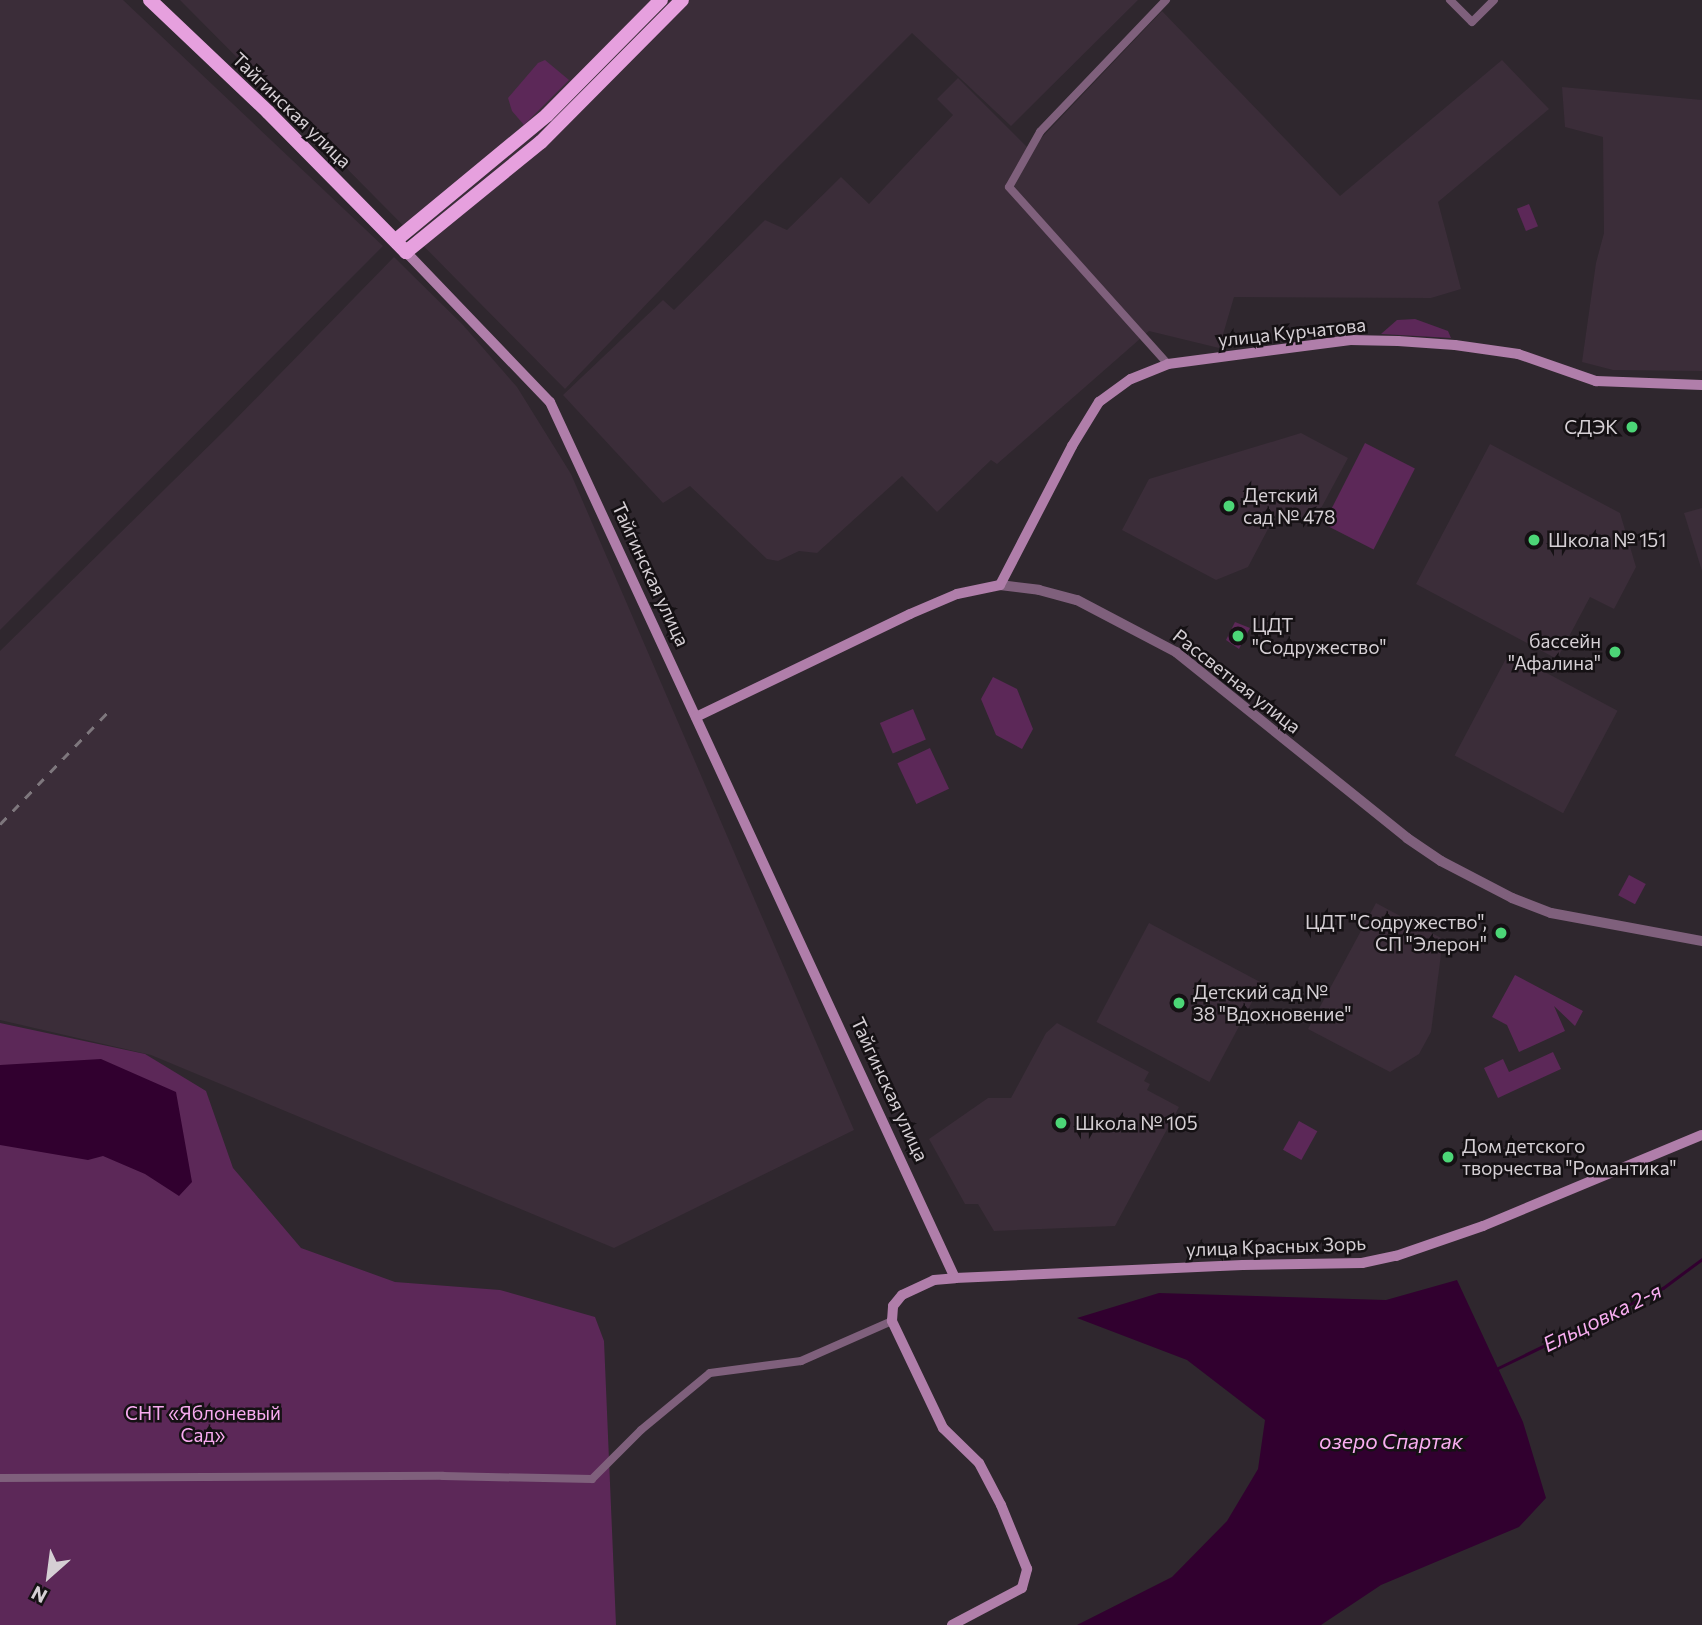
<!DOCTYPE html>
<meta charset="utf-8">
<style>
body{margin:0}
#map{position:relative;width:1702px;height:1625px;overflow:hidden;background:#2f272e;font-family:Commissioner,sans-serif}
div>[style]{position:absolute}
.built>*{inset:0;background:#3b2d39;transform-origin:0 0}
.green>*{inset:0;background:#5c2858;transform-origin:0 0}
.water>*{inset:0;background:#31002f}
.stream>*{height:2.5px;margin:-1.25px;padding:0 1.25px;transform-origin:1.25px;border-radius:1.25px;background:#31002f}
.minor>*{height:8px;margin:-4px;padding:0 4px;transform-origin:4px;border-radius:4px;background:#7f607c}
.tertiary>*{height:10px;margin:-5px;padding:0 5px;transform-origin:5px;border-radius:5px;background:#7f607c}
.secondary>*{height:10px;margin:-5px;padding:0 5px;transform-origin:5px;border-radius:5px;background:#b07eaa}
.trunk>*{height:14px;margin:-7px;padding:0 7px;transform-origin:7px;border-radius:7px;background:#e6a0de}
.rail>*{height:2.5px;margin-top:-1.25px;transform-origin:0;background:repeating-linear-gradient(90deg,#7e777d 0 9px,transparent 0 18px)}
.dots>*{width:19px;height:19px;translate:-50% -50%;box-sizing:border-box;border:4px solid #151114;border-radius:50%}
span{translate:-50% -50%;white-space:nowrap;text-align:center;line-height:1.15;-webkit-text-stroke:5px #151114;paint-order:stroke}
.street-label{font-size:19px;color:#d5cfd4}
.poi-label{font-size:19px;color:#d5cfd4}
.right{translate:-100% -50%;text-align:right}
.left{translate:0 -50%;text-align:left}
.park-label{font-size:19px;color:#f8abf0}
.water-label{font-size:21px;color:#f9adf1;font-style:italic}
.north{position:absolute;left:14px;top:1541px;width:70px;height:70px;-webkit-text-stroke:5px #151114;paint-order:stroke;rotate:208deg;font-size:19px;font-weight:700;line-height:28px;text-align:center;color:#d5cfd4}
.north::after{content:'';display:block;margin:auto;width:24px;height:32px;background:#d5cfd4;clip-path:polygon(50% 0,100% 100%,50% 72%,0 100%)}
</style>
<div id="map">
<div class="built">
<i style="clip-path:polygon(0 0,123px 0,383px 246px,0 630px)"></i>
<i style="clip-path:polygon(180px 0,1138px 0,1011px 126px,912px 33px,778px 167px,565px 389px)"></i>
<i style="clip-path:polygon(1162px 11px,1340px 196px,1502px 60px,1549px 109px,1438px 202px,1461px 289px,1431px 298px,1234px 297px,1219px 348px,1149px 331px,997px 464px,991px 460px,937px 512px,902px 476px,817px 553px,799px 551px,778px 561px,767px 559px,690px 486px,663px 503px,563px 395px,663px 300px,674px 310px,765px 220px,787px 230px,841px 177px,869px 204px,953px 115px,937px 99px,958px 78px,1030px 150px)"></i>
<i style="clip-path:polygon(1562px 87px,1702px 100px,1702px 371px,1613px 370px,1582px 362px,1596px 263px,1604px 233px,1603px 137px,1565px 127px)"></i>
<i style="clip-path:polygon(394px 257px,463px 325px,517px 387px,571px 474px,854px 1130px,614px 1248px,151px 1055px,0 1020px,0 651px,229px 426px)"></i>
<i style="clip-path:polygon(1301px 433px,1348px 458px,1311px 527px,1278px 510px,1248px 567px,1216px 580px,1122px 530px,1149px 479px)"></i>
<i style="clip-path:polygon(1490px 444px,1620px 513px,1636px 567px,1614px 609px,1590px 597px,1557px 659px,1416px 584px)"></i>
<i style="clip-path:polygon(1702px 508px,1702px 571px,1684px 513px)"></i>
<i style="left:1509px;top:653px;width:123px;height:116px;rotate:28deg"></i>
<i style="clip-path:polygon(1376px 903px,1443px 939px,1431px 1032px,1419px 1054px,1390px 1072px,1308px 1029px)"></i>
<i style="left:1149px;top:923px;width:128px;height:112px;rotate:28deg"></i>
<i style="clip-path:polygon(1057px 1023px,1149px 1072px,1144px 1081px,1150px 1084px,1147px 1090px,1179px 1107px,1115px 1226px,994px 1231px,978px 1204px,965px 1204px,929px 1139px,988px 1098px,1011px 1098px,1046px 1033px)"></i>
</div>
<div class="green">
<i style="clip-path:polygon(545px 60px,569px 80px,524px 125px,512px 111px,508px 98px,538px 63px)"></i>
<i style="left:1529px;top:204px;width:24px;height:13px;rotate:68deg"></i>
<i style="clip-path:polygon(1415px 319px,1448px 331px,1451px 338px,1381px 334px,1397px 320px)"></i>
<i style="left:1365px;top:443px;width:56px;height:91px;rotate:27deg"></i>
<i style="clip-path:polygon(1235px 622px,1250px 628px,1239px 649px,1226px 640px)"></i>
<i style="clip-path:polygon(993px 677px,1017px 689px,1033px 729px,1022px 749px,996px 735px,981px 699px)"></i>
<i style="left:913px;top:709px;width:33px;height:36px;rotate:67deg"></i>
<i style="left:930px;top:748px;width:45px;height:36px;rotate:65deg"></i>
<i style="left:1629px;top:875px;width:19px;height:23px;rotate:28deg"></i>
<i style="clip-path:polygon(1515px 975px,1583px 1011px,1575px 1026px,1554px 1006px,1565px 1031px,1519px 1052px,1507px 1025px,1492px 1017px)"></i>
<i style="clip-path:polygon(0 1023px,145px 1054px,206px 1091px,233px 1168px,301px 1248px,395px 1282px,500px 1290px,595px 1317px,604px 1341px,616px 1625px,0 1625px)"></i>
<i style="clip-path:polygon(1553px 1052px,1561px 1069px,1498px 1098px,1484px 1068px,1503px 1059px,1509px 1072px)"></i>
<i style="left:1299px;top:1121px;width:21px;height:33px;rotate:29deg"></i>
</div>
<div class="water">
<i style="clip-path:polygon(101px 1059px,176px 1092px,192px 1182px,179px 1196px,145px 1174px,103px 1156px,88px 1160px,0 1145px,0 1065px)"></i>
<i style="clip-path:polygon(1457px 1280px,1523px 1422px,1546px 1498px,1519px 1527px,1381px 1585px,1321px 1625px,1077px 1625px,1172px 1577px,1227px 1521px,1258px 1469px,1265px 1420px,1187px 1360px,1077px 1318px,1159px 1293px,1386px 1300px)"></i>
</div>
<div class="stream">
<i style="left:1498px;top:1368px;width:183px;rotate:-25.9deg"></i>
<i style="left:1663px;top:1288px;width:49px;rotate:-36.6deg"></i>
</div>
<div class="minor">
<i style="left:1166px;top:0;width:182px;rotate:133.7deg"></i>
<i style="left:1040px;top:132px;width:63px;rotate:119.4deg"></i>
<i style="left:1009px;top:187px;width:238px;rotate:48.1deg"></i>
<i style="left:1450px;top:0;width:31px;rotate:45deg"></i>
<i style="left:1472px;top:22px;width:31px;rotate:-45deg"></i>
<i style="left:0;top:1478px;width:443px;rotate:-0.3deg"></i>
<i style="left:443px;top:1476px;width:149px;rotate:1.2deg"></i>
<i style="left:592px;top:1479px;width:69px;rotate:-45deg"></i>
<i style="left:641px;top:1430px;width:89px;rotate:-39.6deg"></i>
<i style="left:710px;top:1373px;width:92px;rotate:-7.5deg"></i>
<i style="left:801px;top:1361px;width:99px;rotate:-23.7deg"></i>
</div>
<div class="tertiary">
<i style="left:1000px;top:585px;width:39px;rotate:7deg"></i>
<i style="left:1039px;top:590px;width:39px;rotate:15deg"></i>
<i style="left:1077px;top:600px;width:112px;rotate:27.7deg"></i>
<i style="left:1176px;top:652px;width:297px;rotate:38.8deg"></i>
<i style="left:1407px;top:838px;width:41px;rotate:34.1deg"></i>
<i style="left:1441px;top:861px;width:80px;rotate:27.5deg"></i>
<i style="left:1512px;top:898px;width:42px;rotate:21deg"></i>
<i style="left:1551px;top:913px;width:154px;rotate:10.5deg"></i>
</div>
<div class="secondary">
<i style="left:406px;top:252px;width:208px;rotate:46.2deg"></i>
<i style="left:550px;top:402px;width:965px;rotate:65.19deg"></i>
<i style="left:696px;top:717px;width:237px;rotate:-25.7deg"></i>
<i style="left:910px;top:614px;width:51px;rotate:-23.1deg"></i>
<i style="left:957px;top:594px;width:44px;rotate:-11.8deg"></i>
<i style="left:1000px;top:585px;width:157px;rotate:-62.6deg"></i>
<i style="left:1072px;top:446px;width:52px;rotate:-58.5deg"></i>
<i style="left:1099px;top:402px;width:39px;rotate:-36deg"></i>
<i style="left:1131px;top:379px;width:40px;rotate:-22deg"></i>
<i style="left:1168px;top:364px;width:184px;rotate:-7.5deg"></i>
<i style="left:1350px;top:340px;width:48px;rotate:1.2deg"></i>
<i style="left:1398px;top:341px;width:57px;rotate:4deg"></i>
<i style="left:1455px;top:345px;width:64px;rotate:8.1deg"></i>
<i style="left:1518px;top:354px;width:83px;rotate:19.1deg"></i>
<i style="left:1596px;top:381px;width:106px;rotate:2.2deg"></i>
<i style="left:952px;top:1625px;width:79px;rotate:-27.9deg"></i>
<i style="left:1022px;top:1588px;width:20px;rotate:-75deg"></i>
<i style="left:1027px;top:1569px;width:69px;rotate:-112.1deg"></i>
<i style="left:1001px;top:1505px;width:47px;rotate:-117.6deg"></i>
<i style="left:979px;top:1463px;width:50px;rotate:-135.8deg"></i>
<i style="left:943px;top:1428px;width:119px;rotate:-115.5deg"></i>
<i style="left:892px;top:1321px;width:15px;rotate:-86deg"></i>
<i style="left:893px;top:1306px;width:14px;rotate:-51deg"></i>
<i style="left:902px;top:1295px;width:35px;rotate:-25deg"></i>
<i style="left:934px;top:1280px;width:21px;rotate:-5deg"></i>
<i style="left:955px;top:1278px;width:288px;rotate:-2.6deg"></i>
<i style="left:1243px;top:1265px;width:119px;rotate:-1deg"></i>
<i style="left:1362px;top:1263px;width:35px;rotate:-12deg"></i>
<i style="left:1396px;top:1256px;width:92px;rotate:-19deg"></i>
<i style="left:1483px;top:1226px;width:237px;rotate:-22.6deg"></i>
</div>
<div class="trunk">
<i style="left:150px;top:0;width:163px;rotate:43.5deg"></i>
<i style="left:268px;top:112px;width:197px;rotate:45.4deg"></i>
<i style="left:406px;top:252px;width:174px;rotate:-39.2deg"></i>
<i style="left:541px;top:142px;width:200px;rotate:-45.2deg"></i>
<i style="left:396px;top:240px;width:196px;rotate:-39.6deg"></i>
<i style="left:547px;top:115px;width:162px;rotate:-45.3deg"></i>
</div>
<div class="rail">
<i style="left:0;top:824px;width:154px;rotate:-46.1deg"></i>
</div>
<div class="dots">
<i style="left:1632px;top:427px;background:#4cd677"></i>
<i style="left:1229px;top:506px;background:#4cd677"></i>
<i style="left:1534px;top:540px;background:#4cd677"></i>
<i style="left:1238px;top:636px;background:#4cd677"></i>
<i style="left:1615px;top:652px;background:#4cd677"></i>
<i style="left:1501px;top:933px;background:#4cd677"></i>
<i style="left:1179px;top:1003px;background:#4cd677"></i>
<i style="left:1061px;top:1123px;background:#4cd677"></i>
<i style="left:1448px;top:1157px;background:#4cd677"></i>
</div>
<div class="street-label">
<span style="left:292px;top:110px;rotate:44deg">Тайгинская улица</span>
<span style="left:1292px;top:332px;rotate:-6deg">улица Курчатова</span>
<span style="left:651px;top:574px;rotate:65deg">Тайгинская улица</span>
<span style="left:1237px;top:681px;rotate:38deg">Рассветная улица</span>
<span style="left:890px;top:1089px;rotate:65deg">Тайгинская улица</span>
<span style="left:1276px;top:1246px;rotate:-2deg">улица Красных Зорь</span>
</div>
<div class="poi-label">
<span class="right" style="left:1618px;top:427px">СДЭК</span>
<span class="left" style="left:1243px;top:506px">Детский<br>сад № 478</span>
<span class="left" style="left:1548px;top:540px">Школа № 151</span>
<span class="left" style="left:1252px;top:636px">ЦДТ<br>"Содружество"</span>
<span class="right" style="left:1601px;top:652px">бассейн<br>"Афалина"</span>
<span class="right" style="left:1487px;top:933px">ЦДТ "Содружество",<br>СП "Элерон"</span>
<span class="left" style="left:1193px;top:1003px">Детский сад №<br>38 "Вдохновение"</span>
<span class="left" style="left:1075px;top:1123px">Школа № 105</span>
<span class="left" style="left:1462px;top:1157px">Дом детского<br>творчества "Романтика"</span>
</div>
<div class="park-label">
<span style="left:203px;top:1424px">СНТ «Яблоневый<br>Сад»</span>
</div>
<div class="water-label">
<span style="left:1602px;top:1317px;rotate:-26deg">Ельцовка 2-я</span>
<span style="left:1391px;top:1441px">озеро Спартак</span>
</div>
<div class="north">N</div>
</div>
